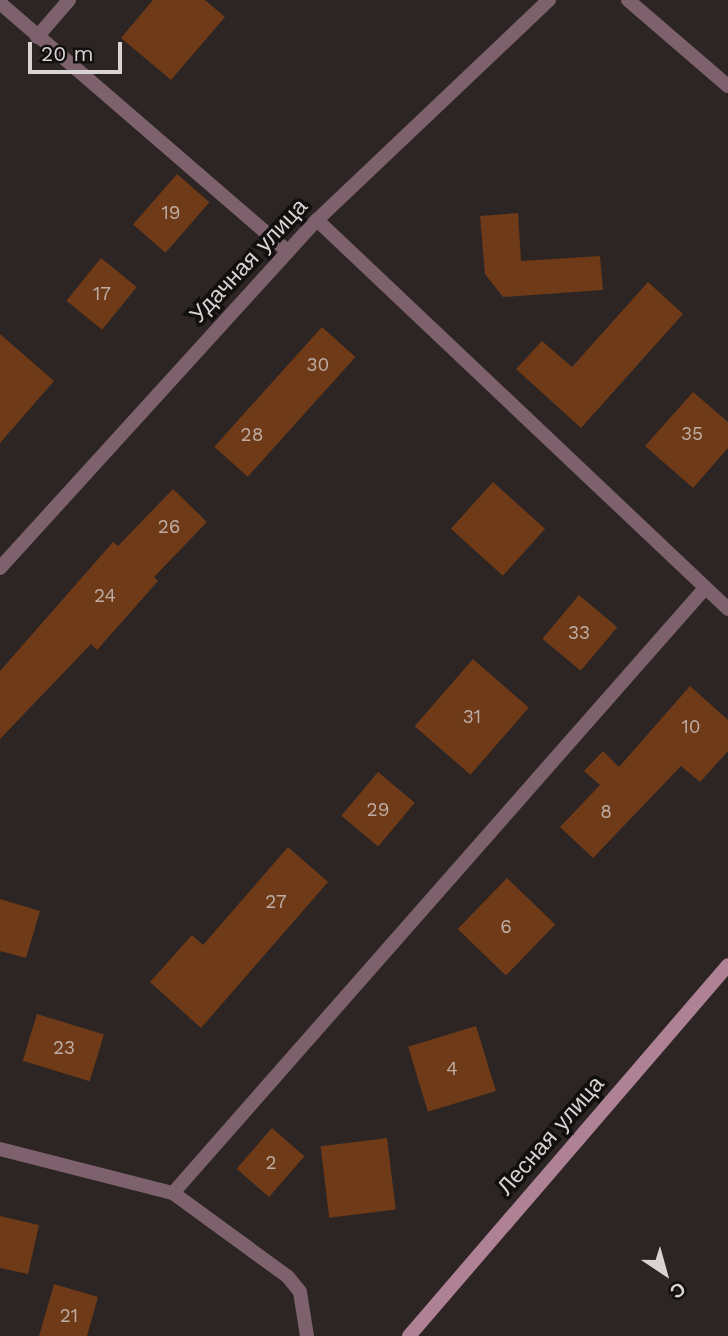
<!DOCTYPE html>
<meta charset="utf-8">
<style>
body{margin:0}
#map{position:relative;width:728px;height:1336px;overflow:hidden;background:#2c2524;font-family:"Work Sans",sans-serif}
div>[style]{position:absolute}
.building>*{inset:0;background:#6f3a17;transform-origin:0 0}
.minor>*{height:14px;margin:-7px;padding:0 7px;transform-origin:7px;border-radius:7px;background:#7d616d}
.secondary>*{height:14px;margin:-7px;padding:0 7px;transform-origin:7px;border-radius:7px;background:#ae8294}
span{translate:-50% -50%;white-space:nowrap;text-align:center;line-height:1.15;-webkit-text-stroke:7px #120f0f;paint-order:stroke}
.number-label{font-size:19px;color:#beada4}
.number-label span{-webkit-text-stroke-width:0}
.street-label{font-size:23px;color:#d9d3d3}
.north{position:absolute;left:630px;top:1238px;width:70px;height:70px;-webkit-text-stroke:5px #120f0f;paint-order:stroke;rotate:144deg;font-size:19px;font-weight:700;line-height:28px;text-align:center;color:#d9d3d3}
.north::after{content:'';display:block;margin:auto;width:24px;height:32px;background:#d9d3d3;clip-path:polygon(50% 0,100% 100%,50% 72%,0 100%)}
.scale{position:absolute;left:28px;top:42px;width:94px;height:32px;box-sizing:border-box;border:4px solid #d9d3d3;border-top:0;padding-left:9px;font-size:21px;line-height:24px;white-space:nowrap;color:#d9d3d3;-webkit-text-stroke:5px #120f0f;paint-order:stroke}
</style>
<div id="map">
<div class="building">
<i style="clip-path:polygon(153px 0,205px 0,225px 17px,171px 80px,121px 38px)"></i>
<i style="left:177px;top:174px;width:43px;height:67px;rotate:41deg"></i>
<i style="clip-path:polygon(518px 213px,521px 261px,600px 256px,603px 290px,503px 297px,485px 274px,480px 216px)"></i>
<i style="left:101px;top:258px;width:46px;height:55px;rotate:39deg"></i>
<i style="clip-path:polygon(648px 282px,683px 314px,581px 428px,516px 369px,542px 341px,572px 367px)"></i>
<i style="left:322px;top:327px;width:45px;height:161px;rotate:42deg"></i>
<i style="clip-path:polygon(0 334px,54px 381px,0 443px)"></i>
<i style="clip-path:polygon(693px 392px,728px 422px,728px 448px,693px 488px,645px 446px)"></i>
<i style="left:493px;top:482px;width:70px;height:63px;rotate:42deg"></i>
<i style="clip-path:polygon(173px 489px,207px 522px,154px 577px,158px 581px,97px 650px,91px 644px,0 739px,0 671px,113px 542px,118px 546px)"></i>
<i style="left:579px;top:595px;width:50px;height:57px;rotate:40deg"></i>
<i style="left:473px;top:659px;width:74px;height:89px;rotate:41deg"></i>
<i style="clip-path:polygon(690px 686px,728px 720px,728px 751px,700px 782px,681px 766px,593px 858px,560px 827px,600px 785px,584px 771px,603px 751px,619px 767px)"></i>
<i style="left:378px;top:772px;width:48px;height:57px;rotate:40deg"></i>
<i style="clip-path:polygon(288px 847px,328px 882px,201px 1028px,150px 982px,192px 935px,203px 945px)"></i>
<i style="left:507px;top:878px;width:67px;height:71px;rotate:44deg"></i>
<i style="clip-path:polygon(0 899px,40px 911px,26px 958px,0 951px)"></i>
<i style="left:37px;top:1014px;width:70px;height:49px;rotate:17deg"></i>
<i style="left:476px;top:1026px;width:68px;height:71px;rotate:73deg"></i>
<i style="left:272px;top:1128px;width:43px;height:54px;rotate:41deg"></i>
<i style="left:387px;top:1138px;width:72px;height:67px;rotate:83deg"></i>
<i style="clip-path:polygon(0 1216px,39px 1225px,28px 1274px,0 1268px)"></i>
<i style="clip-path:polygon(54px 1284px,98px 1297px,87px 1336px,39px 1336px)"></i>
</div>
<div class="minor">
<i style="left:628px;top:0;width:132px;rotate:40.7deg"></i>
<i style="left:0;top:3px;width:379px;rotate:40.8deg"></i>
<i style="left:37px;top:37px;width:49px;rotate:-49.1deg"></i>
<i style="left:317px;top:220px;width:566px;rotate:43.42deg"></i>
<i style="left:0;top:568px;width:471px;rotate:-47.7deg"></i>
<i style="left:317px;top:220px;width:320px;rotate:-43.5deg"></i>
<i style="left:0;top:1149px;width:179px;rotate:14.3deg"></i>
<i style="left:173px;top:1193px;width:142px;rotate:36.1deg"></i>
<i style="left:288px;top:1277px;width:19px;rotate:51deg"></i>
<i style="left:300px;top:1292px;width:45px;rotate:81deg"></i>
<i style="left:173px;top:1193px;width:806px;rotate:-48.67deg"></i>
</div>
<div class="secondary">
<i style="left:409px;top:1336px;width:489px;rotate:-49.3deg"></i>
</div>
<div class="number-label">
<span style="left:171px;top:213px">19</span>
<span style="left:102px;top:294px">17</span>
<span style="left:318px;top:365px">30</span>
<span style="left:692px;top:434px">35</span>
<span style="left:252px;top:435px">28</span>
<span style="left:169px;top:527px">26</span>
<span style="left:105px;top:596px">24</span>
<span style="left:579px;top:633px">33</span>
<span style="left:472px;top:717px">31</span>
<span style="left:691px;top:727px">10</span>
<span style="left:378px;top:810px">29</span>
<span style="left:606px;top:812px">8</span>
<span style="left:276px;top:902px">27</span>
<span style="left:506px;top:927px">6</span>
<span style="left:64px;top:1048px">23</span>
<span style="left:452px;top:1069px">4</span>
<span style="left:271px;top:1163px">2</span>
<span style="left:69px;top:1316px">21</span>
</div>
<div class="street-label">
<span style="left:249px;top:261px;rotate:-47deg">Удачная улица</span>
<span style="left:551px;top:1136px;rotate:-49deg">Лесная улица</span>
</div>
<div class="north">С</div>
<div class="scale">20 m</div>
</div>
